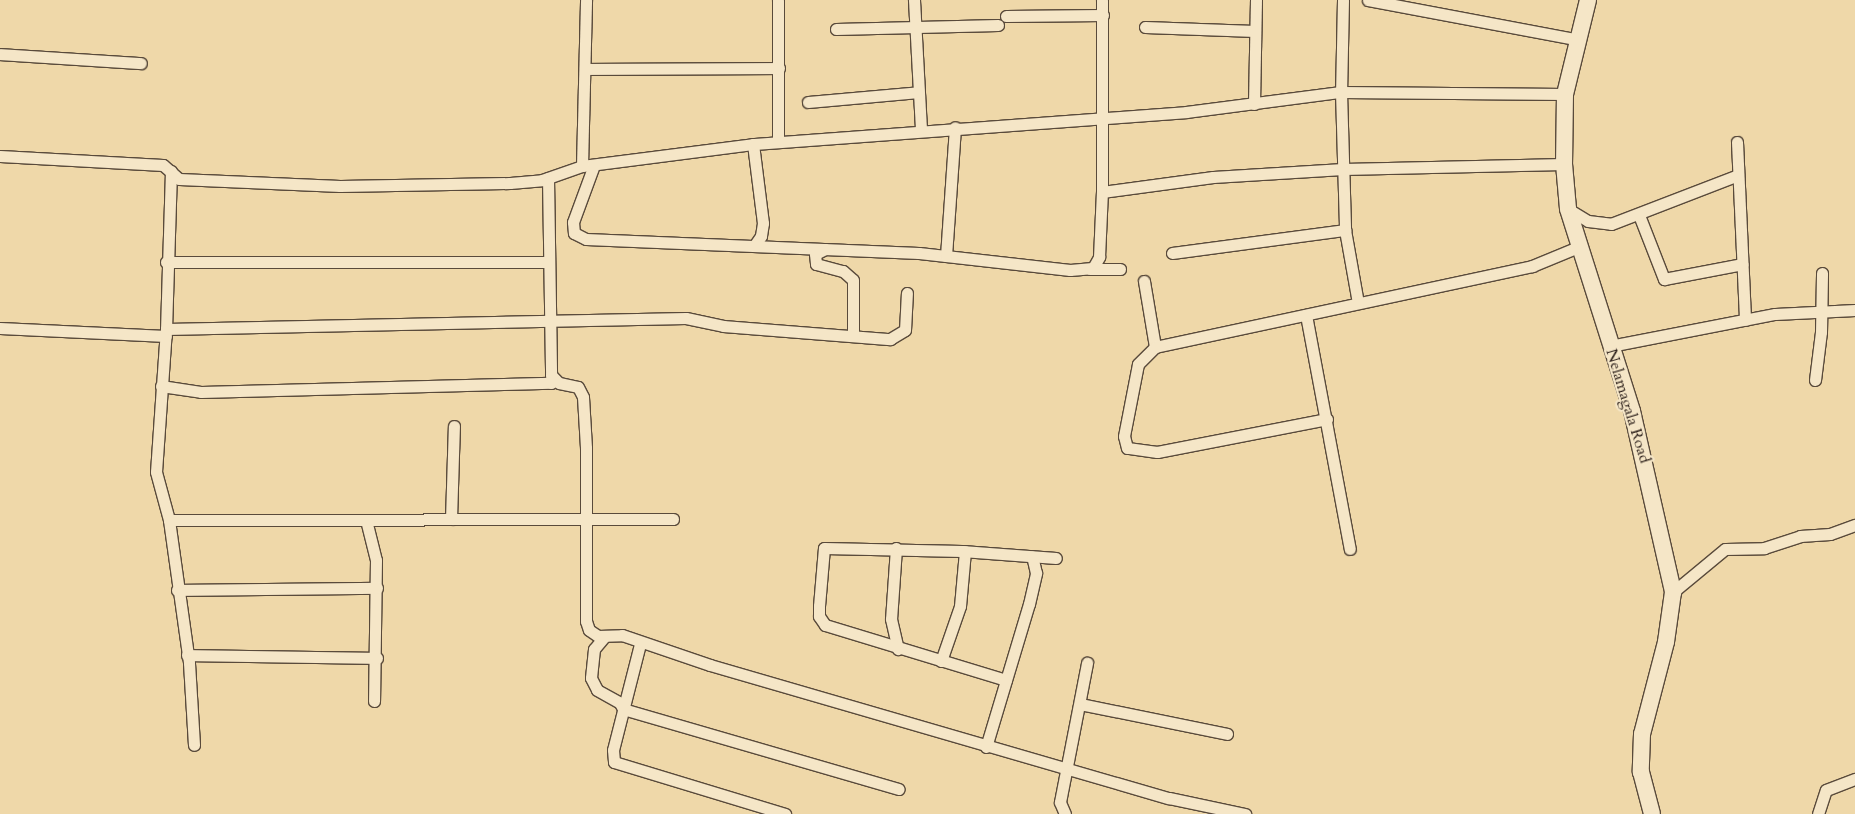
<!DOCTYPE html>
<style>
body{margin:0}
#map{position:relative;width:1855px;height:814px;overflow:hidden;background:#efd8a9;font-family:Cardo,serif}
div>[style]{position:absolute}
.roads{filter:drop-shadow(1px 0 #594a3b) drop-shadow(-1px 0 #594a3b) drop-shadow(0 1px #594a3b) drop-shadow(0 -1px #594a3b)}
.street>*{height:11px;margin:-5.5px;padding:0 5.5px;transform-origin:5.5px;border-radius:5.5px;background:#f5e6c7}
.secondary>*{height:16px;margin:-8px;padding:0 8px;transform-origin:8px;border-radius:8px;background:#f5e6c7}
span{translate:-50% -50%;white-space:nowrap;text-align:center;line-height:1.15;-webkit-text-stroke:4.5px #f5e6c7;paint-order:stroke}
.street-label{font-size:16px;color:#271b16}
</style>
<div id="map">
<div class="roads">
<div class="street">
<i style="left:914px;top:0;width:129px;rotate:86.9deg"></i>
<i style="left:1343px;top:0;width:92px;rotate:91.2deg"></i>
<i style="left:1341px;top:92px;width:138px;rotate:88.3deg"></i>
<i style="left:1345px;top:230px;width:74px;rotate:79.9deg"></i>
<i style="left:1368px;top:0;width:215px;rotate:10.7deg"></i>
<i style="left:1006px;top:16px;width:97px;rotate:-0.6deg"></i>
<i style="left:1145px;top:27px;width:110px;rotate:2.1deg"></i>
<i style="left:836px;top:29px;width:162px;rotate:-1.4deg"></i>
<i style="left:0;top:54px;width:141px;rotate:3.7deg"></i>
<i style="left:585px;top:69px;width:194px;rotate:-0.3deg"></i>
<i style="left:808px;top:102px;width:111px;rotate:-5.1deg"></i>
<i style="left:1254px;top:104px;width:104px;rotate:-88.9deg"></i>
<i style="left:778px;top:141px;width:141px;rotate:-90deg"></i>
<i style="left:1737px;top:142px;width:178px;rotate:87.4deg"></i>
<i style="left:753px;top:144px;width:80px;rotate:82.8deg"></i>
<i style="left:763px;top:223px;width:13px;rotate:99deg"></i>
<i style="left:761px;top:236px;width:12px;rotate:125deg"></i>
<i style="left:0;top:156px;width:163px;rotate:3.2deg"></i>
<i style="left:163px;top:165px;width:21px;rotate:41deg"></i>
<i style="left:179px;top:179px;width:161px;rotate:2.5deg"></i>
<i style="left:340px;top:186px;width:170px;rotate:-1deg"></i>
<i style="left:510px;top:183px;width:32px;rotate:-5deg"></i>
<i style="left:542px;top:180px;width:42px;rotate:-19.3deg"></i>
<i style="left:582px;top:166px;width:172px;rotate:-7.3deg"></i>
<i style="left:753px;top:144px;width:434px;rotate:-4.2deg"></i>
<i style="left:1186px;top:112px;width:156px;rotate:-7.4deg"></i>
<i style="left:1341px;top:92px;width:224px;rotate:0.5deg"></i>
<i style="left:594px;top:165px;width:61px;rotate:110.2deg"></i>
<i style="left:573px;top:222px;width:11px;rotate:85deg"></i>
<i style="left:574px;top:233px;width:13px;rotate:27deg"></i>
<i style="left:586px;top:239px;width:333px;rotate:2.4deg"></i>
<i style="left:919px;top:253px;width:152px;rotate:6.4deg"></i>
<i style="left:1070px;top:270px;width:23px;rotate:-5deg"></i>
<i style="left:1093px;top:268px;width:13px;rotate:-61deg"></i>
<i style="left:1099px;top:257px;width:65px;rotate:-87.4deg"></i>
<i style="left:1102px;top:192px;width:192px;rotate:-90deg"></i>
<i style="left:582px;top:166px;width:166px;rotate:-88.6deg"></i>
<i style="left:171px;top:171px;width:158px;rotate:91.8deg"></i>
<i style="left:166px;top:329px;width:143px;rotate:94deg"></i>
<i style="left:156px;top:472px;width:50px;rotate:74.8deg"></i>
<i style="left:169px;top:520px;width:144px;rotate:82deg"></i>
<i style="left:189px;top:663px;width:82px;rotate:86.5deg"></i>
<i style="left:548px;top:178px;width:197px;rotate:89.1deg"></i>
<i style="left:551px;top:375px;width:11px;rotate:45deg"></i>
<i style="left:559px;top:383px;width:19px;rotate:12deg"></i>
<i style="left:578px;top:387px;width:11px;rotate:63deg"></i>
<i style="left:583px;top:397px;width:51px;rotate:86.6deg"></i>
<i style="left:586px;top:448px;width:173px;rotate:90deg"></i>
<i style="left:586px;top:621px;width:9px;rotate:72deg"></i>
<i style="left:589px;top:630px;width:11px;rotate:34deg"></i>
<i style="left:598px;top:636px;width:24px;rotate:-2deg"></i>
<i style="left:622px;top:635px;width:93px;rotate:18.8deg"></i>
<i style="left:710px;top:665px;width:478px;rotate:16.2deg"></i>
<i style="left:1169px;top:798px;width:78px;rotate:11.9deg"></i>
<i style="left:1102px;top:192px;width:112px;rotate:-7.7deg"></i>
<i style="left:1213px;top:177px;width:130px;rotate:-3.5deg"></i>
<i style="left:1343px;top:169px;width:221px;rotate:-1.3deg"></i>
<i style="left:1568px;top:209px;width:23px;rotate:31deg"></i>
<i style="left:1588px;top:221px;width:23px;rotate:7deg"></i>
<i style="left:1611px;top:224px;width:136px;rotate:-21.1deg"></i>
<i style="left:1639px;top:215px;width:69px;rotate:68.7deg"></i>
<i style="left:1664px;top:279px;width:80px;rotate:-10.8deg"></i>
<i style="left:825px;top:249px;width:11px;rotate:153deg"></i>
<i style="left:815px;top:254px;width:10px;rotate:84deg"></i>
<i style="left:816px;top:264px;width:28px;rotate:15deg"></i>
<i style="left:843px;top:271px;width:13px;rotate:42deg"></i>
<i style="left:853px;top:280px;width:56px;rotate:90deg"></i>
<i style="left:1172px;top:253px;width:175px;rotate:-7.6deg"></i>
<i style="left:946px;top:256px;width:129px;rotate:-86deg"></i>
<i style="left:166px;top:262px;width:383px"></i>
<i style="left:1090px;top:269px;width:30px"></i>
<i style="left:1144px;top:281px;width:67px;rotate:80.5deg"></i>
<i style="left:1306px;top:315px;width:238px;rotate:79.4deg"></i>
<i style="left:0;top:328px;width:166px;rotate:2.8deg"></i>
<i style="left:166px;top:329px;width:520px;rotate:-1.21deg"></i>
<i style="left:686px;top:318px;width:38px;rotate:12deg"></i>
<i style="left:723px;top:326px;width:168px;rotate:4.5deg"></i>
<i style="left:890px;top:339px;width:17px;rotate:-31deg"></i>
<i style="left:905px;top:330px;width:37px;rotate:-87deg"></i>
<i style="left:1610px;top:346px;width:168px;rotate:-11deg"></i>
<i style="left:1775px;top:314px;width:80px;rotate:-2.9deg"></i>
<i style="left:1815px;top:380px;width:48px;rotate:-82.9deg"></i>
<i style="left:1821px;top:332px;width:59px;rotate:-89deg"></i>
<i style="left:161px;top:386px;width:40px;rotate:8.5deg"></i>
<i style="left:201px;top:392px;width:350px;rotate:-1.5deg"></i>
<i style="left:551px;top:383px;width:5px;rotate:-37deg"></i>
<i style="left:1327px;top:419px;width:173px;rotate:169deg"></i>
<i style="left:1157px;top:452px;width:30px;rotate:-172deg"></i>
<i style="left:1127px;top:448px;width:12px;rotate:-104deg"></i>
<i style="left:1124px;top:436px;width:73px;rotate:-79deg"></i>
<i style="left:1138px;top:364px;width:24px;rotate:-45deg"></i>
<i style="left:1155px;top:347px;width:386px;rotate:-12.1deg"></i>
<i style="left:1532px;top:266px;width:50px;rotate:-22.4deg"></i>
<i style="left:451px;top:519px;width:93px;rotate:-88.2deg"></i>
<i style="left:169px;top:520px;width:504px;rotate:-0.11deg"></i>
<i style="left:366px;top:520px;width:41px;rotate:76deg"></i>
<i style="left:376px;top:560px;width:141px;rotate:90.8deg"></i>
<i style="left:896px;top:548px;width:71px;rotate:94deg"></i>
<i style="left:891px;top:619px;width:31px;rotate:77deg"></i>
<i style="left:177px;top:590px;width:200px;rotate:-0.6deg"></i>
<i style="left:1673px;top:592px;width:67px;rotate:-39.6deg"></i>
<i style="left:1725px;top:549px;width:39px;rotate:-1deg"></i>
<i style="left:1764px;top:548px;width:38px;rotate:-18deg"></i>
<i style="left:1800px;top:536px;width:30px;rotate:-4deg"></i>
<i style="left:1830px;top:534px;width:27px;rotate:-20deg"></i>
<i style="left:605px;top:636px;width:17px;rotate:130deg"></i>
<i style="left:594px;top:649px;width:29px;rotate:96deg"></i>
<i style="left:591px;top:678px;width:13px;rotate:63deg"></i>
<i style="left:597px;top:690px;width:26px;rotate:29deg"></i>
<i style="left:620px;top:703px;width:7px;rotate:63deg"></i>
<i style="left:623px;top:709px;width:287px;rotate:16.2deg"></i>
<i style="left:640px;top:644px;width:109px;rotate:104.3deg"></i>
<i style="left:613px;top:750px;width:12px;rotate:85deg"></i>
<i style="left:614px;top:762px;width:179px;rotate:16.9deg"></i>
<i style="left:187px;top:655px;width:190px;rotate:0.9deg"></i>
<i style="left:941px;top:661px;width:58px;rotate:-70.9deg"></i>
<i style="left:960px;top:606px;width:55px;rotate:-84.8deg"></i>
<i style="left:1006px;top:680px;width:189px;rotate:-163.1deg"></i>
<i style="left:825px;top:625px;width:11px;rotate:-124deg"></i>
<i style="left:819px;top:616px;width:10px;rotate:-90deg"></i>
<i style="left:819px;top:606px;width:58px;rotate:-85.1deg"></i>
<i style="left:824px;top:548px;width:138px;rotate:1.2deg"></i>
<i style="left:962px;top:551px;width:94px;rotate:4.3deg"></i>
<i style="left:1080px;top:704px;width:150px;rotate:11.5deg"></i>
<i style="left:986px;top:747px;width:149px;rotate:-73.3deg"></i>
<i style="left:1029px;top:604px;width:32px;rotate:-77deg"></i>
<i style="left:1036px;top:573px;width:17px;rotate:-103deg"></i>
<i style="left:1065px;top:814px;width:13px;rotate:-113deg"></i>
<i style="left:1060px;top:802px;width:142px;rotate:-79deg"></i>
<i style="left:1818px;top:814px;width:25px;rotate:-72deg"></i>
<i style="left:1826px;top:790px;width:31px;rotate:-21deg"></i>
</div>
<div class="secondary">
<i style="left:1588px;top:0;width:97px;rotate:103.7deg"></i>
<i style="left:1565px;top:94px;width:70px;rotate:90.8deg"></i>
<i style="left:1564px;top:164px;width:45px;rotate:84.9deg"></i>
<i style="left:1568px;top:209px;width:212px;rotate:72.4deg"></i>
<i style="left:1632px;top:411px;width:186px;rotate:77.2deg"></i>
<i style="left:1673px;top:592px;width:50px;rotate:98deg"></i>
<i style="left:1666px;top:642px;width:95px;rotate:104.6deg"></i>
<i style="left:1642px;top:734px;width:38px;rotate:92deg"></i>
<i style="left:1641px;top:772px;width:43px;rotate:75.3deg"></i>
</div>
</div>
<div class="street-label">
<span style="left:1628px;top:406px;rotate:73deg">Nelamagala Road</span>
</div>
</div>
